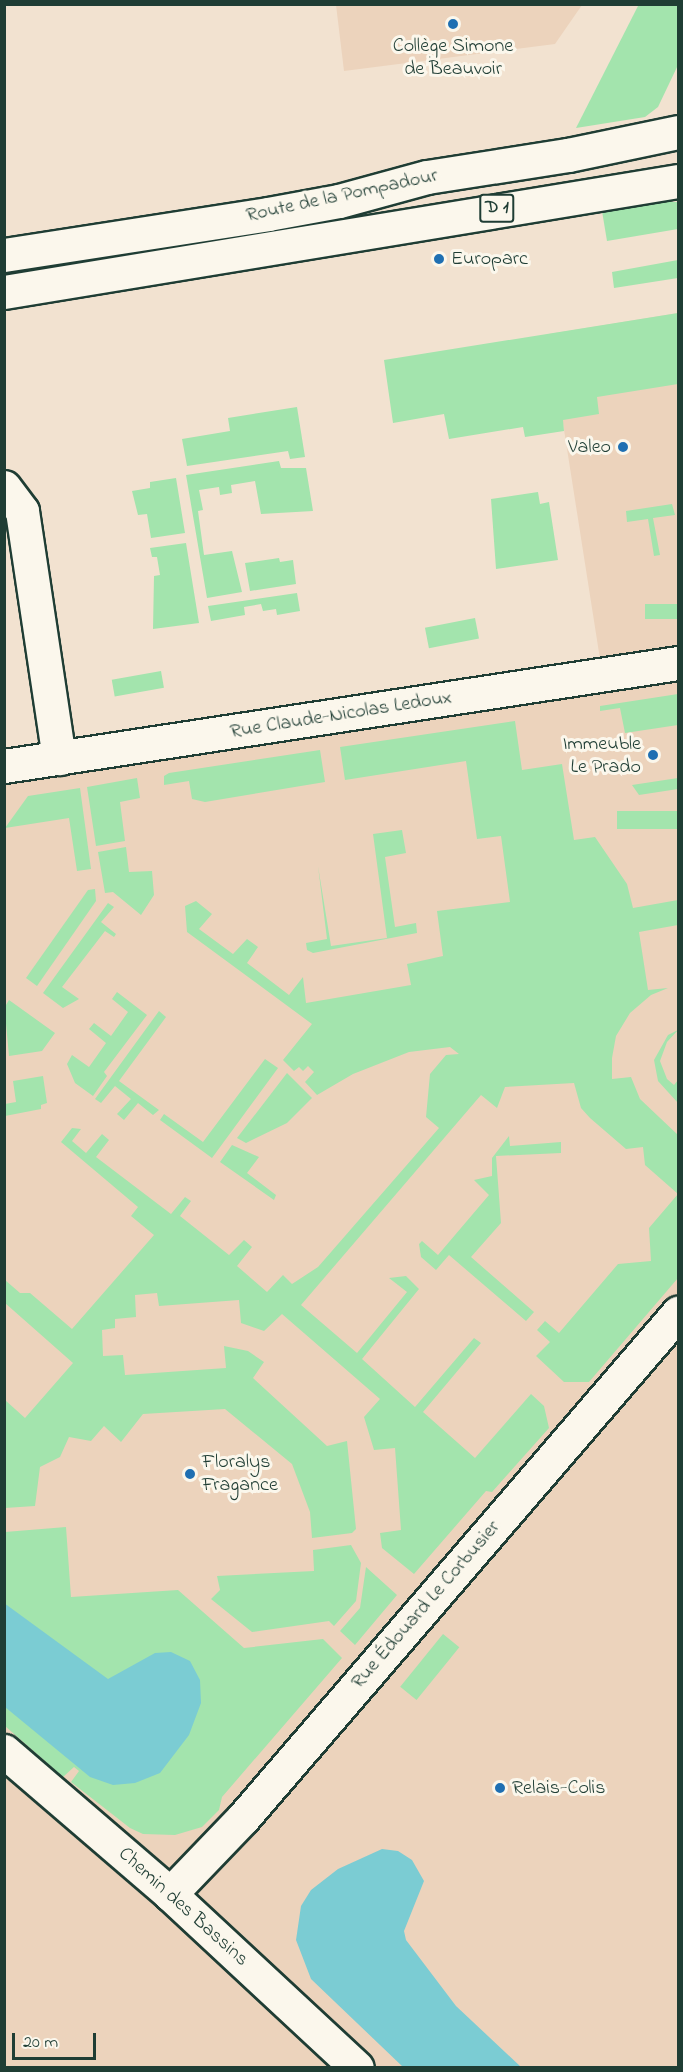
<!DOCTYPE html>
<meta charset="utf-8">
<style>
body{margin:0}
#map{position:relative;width:683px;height:2072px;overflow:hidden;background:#f2e2d0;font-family:"Indie Flower",sans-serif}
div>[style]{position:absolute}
.built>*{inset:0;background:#ecd3bc}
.green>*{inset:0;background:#a3e4ad;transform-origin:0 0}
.water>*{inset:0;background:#7bccd3}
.roads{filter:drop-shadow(2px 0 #1f3d34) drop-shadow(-2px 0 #1f3d34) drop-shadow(0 2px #1f3d34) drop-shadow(0 -2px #1f3d34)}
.minor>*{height:33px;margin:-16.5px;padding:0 16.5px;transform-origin:16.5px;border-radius:16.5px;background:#fbf7ec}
.major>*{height:33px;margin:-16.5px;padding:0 16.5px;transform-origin:16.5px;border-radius:16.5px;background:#fbf7ec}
.dots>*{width:16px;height:16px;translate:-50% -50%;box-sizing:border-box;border:3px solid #fbf7ec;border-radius:50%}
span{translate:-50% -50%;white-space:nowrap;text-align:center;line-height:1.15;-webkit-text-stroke:6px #fbf7ec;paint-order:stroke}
.shield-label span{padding:2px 4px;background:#fbf7ec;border:2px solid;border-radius:4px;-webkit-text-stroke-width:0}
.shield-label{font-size:18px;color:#1f3d34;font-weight:700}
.poi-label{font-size:20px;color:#1f3d34}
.left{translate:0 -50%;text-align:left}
.right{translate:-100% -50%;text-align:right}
.street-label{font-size:20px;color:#1f3d34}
.frame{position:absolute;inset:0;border:6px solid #1f3d34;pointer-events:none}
.scale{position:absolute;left:12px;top:2033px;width:84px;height:27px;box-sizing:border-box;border:3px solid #1f3d34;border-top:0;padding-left:8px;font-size:18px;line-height:21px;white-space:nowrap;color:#1f3d34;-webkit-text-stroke:4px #fbf7ec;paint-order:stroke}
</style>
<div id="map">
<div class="built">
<i style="clip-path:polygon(336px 5px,336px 4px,582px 5px,555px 44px,344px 71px)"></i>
<i style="clip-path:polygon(678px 313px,678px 2067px,5px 2068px,5px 783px,605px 691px,549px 334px)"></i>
</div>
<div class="green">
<i style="clip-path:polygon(639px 4px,678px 5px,678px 65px,658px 107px,645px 117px,576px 128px)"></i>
<i style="clip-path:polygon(659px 202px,678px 202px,678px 229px,607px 241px,602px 211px)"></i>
<i style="clip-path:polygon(678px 260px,678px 278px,614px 288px,612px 272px)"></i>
<i style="clip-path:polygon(678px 313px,678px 384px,597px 397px,599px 414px,563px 420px,564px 431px,525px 437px,523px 427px,449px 439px,444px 414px,393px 423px,384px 360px)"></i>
<i style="clip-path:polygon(297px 407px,305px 457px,290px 459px,288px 451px,187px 466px,182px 439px,230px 431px,228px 418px)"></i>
<i style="clip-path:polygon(279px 461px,281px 468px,306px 468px,313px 511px,261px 514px,255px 481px,231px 485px,232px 493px,220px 495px,219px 487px,199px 490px,203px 510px,198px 511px,204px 555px,232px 551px,242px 592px,207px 598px,186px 475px)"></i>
<i style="clip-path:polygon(176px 478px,185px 533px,151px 538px,147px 514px,138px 515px,132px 491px,150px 488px,150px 482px)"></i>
<i style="clip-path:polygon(538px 492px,540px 504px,549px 502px,558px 560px,496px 569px,491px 499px)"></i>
<i style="clip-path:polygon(672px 504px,675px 515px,653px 518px,660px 555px,654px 556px,648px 519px,627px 522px,626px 511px)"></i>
<i style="clip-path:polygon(186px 543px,199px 623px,153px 629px,154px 576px,160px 575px,157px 557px,152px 557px,150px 548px)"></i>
<i style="clip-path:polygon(279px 558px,280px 562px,293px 560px,296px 584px,250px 591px,245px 563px)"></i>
<i style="clip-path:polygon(297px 593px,300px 611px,277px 615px,276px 609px,263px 611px,261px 604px,244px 607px,245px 615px,211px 621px,208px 606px)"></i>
<i style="left:678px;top:604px;width:15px;height:33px;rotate:90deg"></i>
<i style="left:475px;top:618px;width:21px;height:51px;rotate:79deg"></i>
<i style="left:161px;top:671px;width:17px;height:50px;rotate:80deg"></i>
<i style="clip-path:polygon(678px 694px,678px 725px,625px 733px,620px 708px,600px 711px,600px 706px)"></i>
<i style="clip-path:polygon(515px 721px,522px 770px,562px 764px,574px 840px,595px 837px,627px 884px,633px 908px,678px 900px,678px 925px,639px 932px,648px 990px,668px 988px,651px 995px,630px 1013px,616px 1036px,612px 1058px,612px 1079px,631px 1077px,640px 1099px,678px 1135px,678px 1278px,589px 1382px,564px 1382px,536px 1356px,550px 1342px,537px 1330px,545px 1321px,559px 1333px,618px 1264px,651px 1261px,649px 1228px,678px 1194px,645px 1165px,643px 1147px,626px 1149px,590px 1118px,581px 1108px,574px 1083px,505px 1087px,497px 1108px,481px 1095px,301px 1305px,357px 1353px,407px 1292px,389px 1278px,406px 1276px,419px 1289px,362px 1359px,415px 1407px,474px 1338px,481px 1343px,423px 1412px,475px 1458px,531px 1394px,544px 1406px,549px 1428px,492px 1492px,486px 1491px,414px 1574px,382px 1548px,380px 1533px,401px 1530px,395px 1448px,374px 1450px,364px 1417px,380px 1399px,282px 1314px,264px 1331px,241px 1323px,239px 1300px,159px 1306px,157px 1293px,135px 1295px,136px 1317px,115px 1319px,115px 1328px,102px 1330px,103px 1356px,123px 1355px,125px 1375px,226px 1368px,224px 1346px,248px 1351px,264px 1362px,253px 1378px,327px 1446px,347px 1441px,356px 1529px,352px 1533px,312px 1538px,310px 1512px,292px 1464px,225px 1409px,143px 1414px,121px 1442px,104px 1426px,91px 1441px,69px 1437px,60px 1457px,40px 1467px,35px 1506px,5px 1508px,5px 1400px,25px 1418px,73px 1363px,5px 1303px,5px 1280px,20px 1293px,30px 1293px,72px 1329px,154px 1235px,131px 1216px,138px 1207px,61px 1142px,72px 1128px,81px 1129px,72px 1141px,86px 1153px,102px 1134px,109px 1140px,96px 1157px,171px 1214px,185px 1197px,191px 1201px,180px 1216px,229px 1255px,244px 1240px,252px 1247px,237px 1266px,267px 1292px,283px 1275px,292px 1284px,318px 1267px,439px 1128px,426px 1117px,430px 1074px,446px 1055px,459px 1054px,450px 1047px,409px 1052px,353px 1074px,317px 1095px,305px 1082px,314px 1072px,308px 1066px,303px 1071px,299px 1067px,294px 1071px,283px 1060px,312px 1024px,187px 932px,185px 906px,196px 901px,212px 914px,199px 929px,233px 954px,247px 939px,258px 947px,247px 963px,289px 995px,303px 977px,306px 1003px,411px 985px,407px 964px,443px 956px,437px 911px,510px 902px,501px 836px,477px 839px,466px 761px,345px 780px,340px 747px)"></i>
<i style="clip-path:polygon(320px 750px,325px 782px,205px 802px,192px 799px,189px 781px,164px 785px,164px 776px,169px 773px)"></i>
<i style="clip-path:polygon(137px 778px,140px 798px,120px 802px,125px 841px,96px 846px,87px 787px)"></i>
<i style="clip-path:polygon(678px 778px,678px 789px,639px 795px,632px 785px)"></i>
<i style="clip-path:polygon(80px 788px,91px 869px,77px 871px,69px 818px,5px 828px,28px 796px)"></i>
<i style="left:678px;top:811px;width:18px;height:61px;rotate:90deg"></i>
<i style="clip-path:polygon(402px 830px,406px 853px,385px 857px,395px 927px,416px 923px,417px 933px,313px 953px,307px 950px,306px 943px,327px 939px,318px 866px,331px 946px,387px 938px,373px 834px)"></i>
<i style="clip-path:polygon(126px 847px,129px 872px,152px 871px,154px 895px,141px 915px,113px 892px,105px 893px,98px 852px)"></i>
<i style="clip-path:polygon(95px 889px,96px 901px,37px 986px,26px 978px,88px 890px)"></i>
<i style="clip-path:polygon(108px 903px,114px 907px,101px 922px,116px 934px,114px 937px,105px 931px,62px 987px,79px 999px,63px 1008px,43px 993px)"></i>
<i style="clip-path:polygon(117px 992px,147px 1015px,104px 1072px,107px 1076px,93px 1096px,75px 1083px,67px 1064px,72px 1055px,89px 1067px,106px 1043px,89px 1029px,94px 1023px,111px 1036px,128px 1012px,112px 999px)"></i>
<i style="clip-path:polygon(9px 1000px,55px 1033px,42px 1051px,9px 1056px,4px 1002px,6px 1005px)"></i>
<i style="clip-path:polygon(159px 1011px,166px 1017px,119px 1081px,159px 1110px,153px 1115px,138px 1103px,124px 1120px,117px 1114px,131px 1099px,115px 1086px,101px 1103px,95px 1099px)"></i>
<i style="clip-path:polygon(678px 1030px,667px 1042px,660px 1061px,667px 1079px,674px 1085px,678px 1080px,678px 1103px,658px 1081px,654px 1060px,668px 1035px)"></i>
<i style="clip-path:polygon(265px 1059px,278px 1068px,212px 1158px,160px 1120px,164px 1114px,203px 1142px)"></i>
<i style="clip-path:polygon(287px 1073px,312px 1098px,287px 1123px,246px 1143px,237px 1138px)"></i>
<i style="clip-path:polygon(43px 1076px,47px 1103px,41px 1105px,41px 1109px,5px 1116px,5px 1104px,16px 1102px,13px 1081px)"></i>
<i style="clip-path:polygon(509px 1136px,510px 1146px,561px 1142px,561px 1153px,496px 1156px,501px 1223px,471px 1257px,534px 1312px,526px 1321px,449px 1255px,436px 1270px,421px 1257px,419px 1244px,422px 1241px,438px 1255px,489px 1195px,474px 1180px,492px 1176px,492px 1158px)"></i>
<i style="clip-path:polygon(232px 1145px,259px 1157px,247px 1173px,276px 1195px,274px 1200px,220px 1162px)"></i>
<i style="clip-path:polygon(66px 1527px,71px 1597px,178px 1590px,244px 1648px,323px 1639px,342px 1658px,222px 1797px,219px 1810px,202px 1827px,175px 1835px,143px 1834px,130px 1828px,71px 1782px,79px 1771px,74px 1767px,63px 1777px,5px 1726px,5px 1532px)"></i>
<i style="clip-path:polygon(351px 1545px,361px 1563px,356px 1601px,334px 1626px,329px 1621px,252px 1632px,211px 1599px,220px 1590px,217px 1576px,314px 1571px,313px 1550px)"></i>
<i style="clip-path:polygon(366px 1567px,397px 1595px,355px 1645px,340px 1631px,360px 1608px)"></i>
<i style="left:443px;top:1634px;width:21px;height:68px;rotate:39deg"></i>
</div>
<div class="water">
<i style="clip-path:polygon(4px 1603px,108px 1679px,155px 1653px,171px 1652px,190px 1661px,200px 1680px,201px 1703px,189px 1735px,160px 1773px,135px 1783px,113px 1785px,90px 1777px,5px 1707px)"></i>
<i style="clip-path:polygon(382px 1849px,398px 1851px,412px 1860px,424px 1881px,404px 1931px,406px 1940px,456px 2006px,521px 2067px,403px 2067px,311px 1979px,296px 1940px,301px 1906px,311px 1890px,338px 1869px)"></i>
</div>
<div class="roads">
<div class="minor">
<i style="left:4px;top:487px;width:30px;rotate:53deg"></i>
<i style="left:22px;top:511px;width:250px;rotate:81.5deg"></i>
<i style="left:4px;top:766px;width:682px;rotate:-8.69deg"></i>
<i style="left:4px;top:1751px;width:219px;rotate:40.7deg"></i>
<i style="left:170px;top:1894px;width:255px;rotate:42.9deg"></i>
<i style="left:170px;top:1894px;width:105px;rotate:-46.2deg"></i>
<i style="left:243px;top:1818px;width:667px;rotate:-49.26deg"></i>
</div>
<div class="major">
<i style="left:4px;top:255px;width:267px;rotate:-8.8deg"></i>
<i style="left:268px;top:214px;width:72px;rotate:-10.4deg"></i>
<i style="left:339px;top:201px;width:91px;rotate:-15.3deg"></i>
<i style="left:427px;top:177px;width:143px;rotate:-8.9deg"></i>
<i style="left:568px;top:155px;width:112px;rotate:-11.8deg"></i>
<i style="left:4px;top:292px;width:683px;rotate:-9.35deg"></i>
</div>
</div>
<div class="dots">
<i style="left:453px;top:24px;background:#1f6fb2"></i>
<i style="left:439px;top:259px;background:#1f6fb2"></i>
<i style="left:623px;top:447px;background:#1f6fb2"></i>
<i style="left:653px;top:755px;background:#1f6fb2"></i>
<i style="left:190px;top:1474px;background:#1f6fb2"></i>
<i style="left:500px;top:1788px;background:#1f6fb2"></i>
</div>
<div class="shield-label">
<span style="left:497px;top:208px">D 1</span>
</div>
<div class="poi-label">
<span style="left:453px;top:58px">Collège Simone<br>de Beauvoir</span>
<span class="left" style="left:451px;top:259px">Europarc</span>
<span class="right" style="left:611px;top:447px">Valeo</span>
<span class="right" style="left:641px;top:756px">Immeuble<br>Le Prado</span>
<span class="left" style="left:202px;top:1474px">Floralys<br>Fragance</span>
<span class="left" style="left:512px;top:1788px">Relais-Colis</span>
</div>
<div class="street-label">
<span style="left:342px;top:196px;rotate:-12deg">Route de la Pompadour</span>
<span style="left:341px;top:715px;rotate:-9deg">Rue Claude-Nicolas Ledoux</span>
<span style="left:426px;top:1605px;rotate:-49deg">Rue Édouard Le Corbusier</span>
<span style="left:183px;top:1907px;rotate:42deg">Chemin des Bassins</span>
</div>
<div class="frame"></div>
<div class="scale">20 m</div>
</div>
